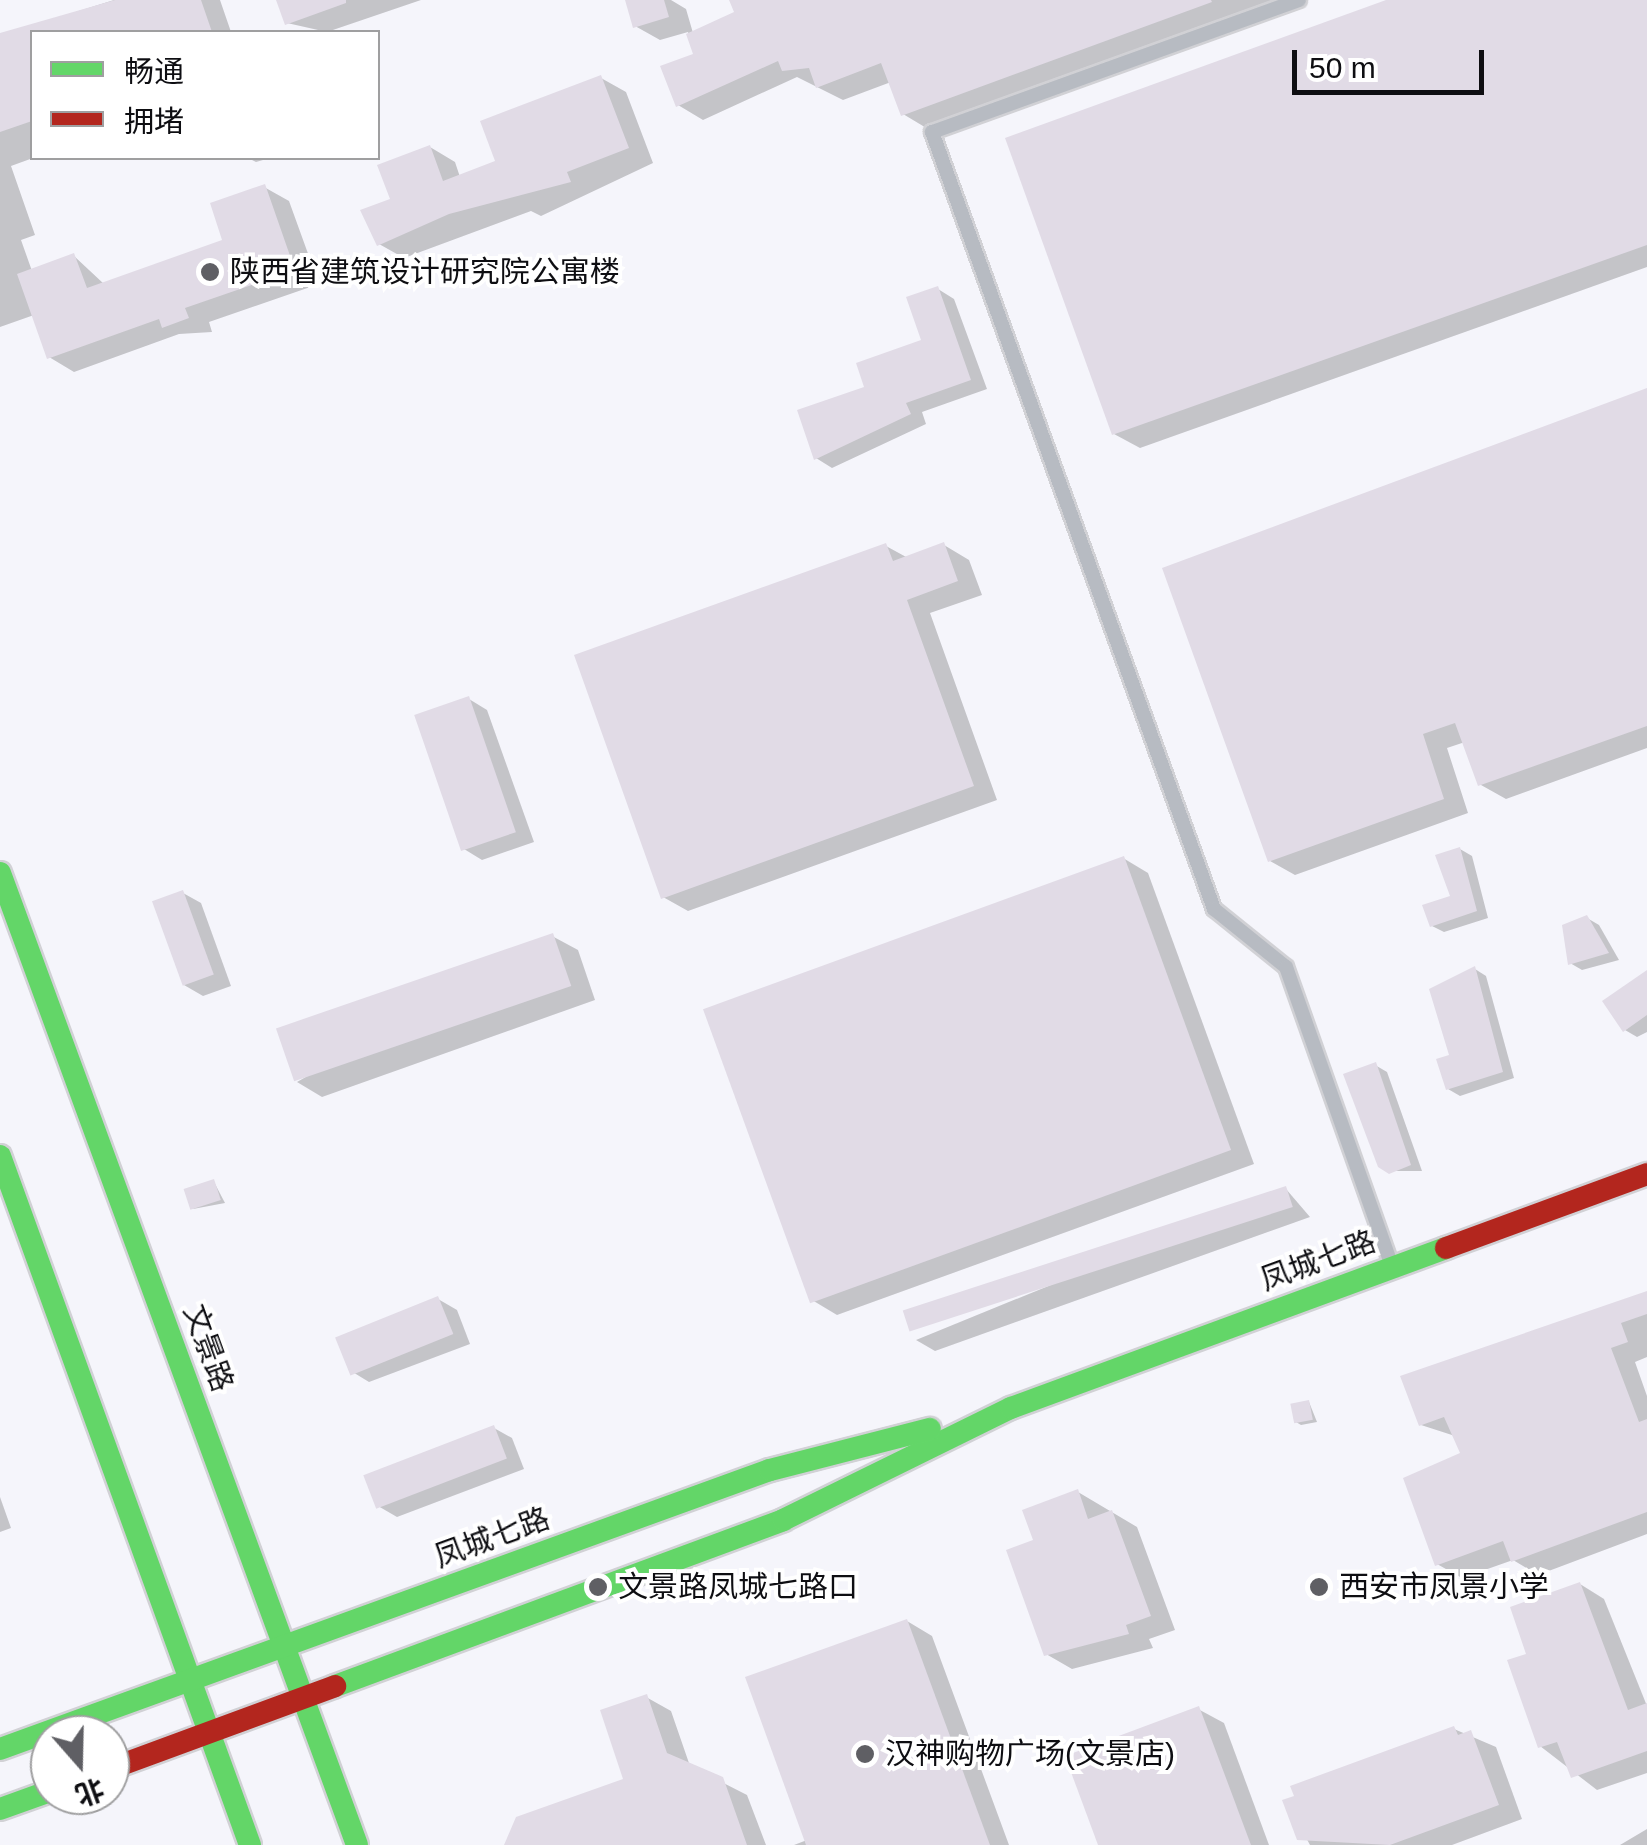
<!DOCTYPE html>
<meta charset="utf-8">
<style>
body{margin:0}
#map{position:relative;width:1647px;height:1845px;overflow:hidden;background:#f5f5fb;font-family:Helvetica,"Noto Sans SC",sans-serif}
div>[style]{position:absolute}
.shadow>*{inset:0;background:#0003}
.building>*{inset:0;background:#e1dbe6;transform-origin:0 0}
.roads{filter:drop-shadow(2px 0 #d1d1d5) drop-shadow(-2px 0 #d1d1d5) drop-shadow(0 2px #d1d1d5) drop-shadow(0 -2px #d1d1d5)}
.lane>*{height:14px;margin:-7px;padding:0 7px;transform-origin:7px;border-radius:7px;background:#b7bbc2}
.fast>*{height:22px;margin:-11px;padding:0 11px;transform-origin:11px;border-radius:11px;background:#63d668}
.jam>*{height:22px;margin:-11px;padding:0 11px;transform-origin:11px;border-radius:11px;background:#b3261e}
.dots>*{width:28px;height:28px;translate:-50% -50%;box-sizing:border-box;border:5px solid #fff;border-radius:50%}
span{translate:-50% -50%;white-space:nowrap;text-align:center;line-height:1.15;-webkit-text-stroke:8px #fff;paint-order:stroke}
.poi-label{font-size:30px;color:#0e0e12}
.left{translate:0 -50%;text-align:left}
.street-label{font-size:30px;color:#0e0e12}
.legend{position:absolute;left:30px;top:30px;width:350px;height:130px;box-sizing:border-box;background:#fff;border:2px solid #9f9fa0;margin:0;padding:12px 18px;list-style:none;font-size:30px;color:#0e0e12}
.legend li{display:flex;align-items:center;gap:20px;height:50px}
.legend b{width:50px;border:2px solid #9f9fa0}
.north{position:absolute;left:30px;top:1715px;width:100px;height:100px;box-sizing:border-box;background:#fff;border:2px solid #9f9fa0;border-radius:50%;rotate:160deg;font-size:28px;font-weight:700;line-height:40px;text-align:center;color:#0e0e12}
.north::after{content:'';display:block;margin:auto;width:35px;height:45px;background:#5f5f64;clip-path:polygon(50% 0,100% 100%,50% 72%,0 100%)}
.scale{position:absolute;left:1292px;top:50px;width:192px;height:45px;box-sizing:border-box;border:5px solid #0e0e12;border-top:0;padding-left:12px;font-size:30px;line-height:35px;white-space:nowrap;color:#0e0e12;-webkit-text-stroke:8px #fff;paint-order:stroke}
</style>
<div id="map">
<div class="shadow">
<i style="clip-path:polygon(114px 0,220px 0,231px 32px,32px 32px,33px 158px,11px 166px,35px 235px,21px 240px,32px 271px,74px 256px,104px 284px,225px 241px,264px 187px,289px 201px,319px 284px,209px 322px,212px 332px,179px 334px,74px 372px,49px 357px,34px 315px,0 327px,0 45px,2px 35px)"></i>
<i style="clip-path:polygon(279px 0,421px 0,327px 32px,287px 23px)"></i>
<i style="clip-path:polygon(627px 0,671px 0,686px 9px,693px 33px,737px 13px,732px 0,1280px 0,928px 129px,903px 114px,891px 82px,843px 100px,797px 77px,703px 120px,678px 105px,696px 55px,688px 32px,660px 40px,635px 26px)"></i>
<i style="clip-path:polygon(1393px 0,1647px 0,1647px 267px,1140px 448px,1114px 434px)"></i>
<i style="clip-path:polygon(601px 78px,626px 92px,653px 163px,541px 216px,531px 211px,404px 258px,379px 244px,393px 201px,430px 147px,455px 162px,460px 177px,498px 162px)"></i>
<i style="clip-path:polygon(248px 158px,270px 158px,256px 162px)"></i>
<i style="clip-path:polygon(938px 289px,954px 299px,987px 389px,922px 412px,926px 424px,832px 468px,816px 458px,868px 388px,924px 342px)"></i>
<i style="clip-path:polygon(1647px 395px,1647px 748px,1506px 799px,1481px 785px,1465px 742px,1447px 748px,1468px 813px,1295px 875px,1270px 861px)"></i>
<i style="clip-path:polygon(944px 545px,969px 560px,982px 595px,930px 613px,997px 800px,688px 911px,663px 897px,886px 546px,908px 558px)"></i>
<i style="clip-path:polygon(469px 699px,487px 710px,534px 842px,482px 860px,464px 849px)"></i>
<i style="clip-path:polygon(1460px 849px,1472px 856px,1488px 918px,1444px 932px,1432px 926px,1453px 897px)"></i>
<i style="clip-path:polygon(1123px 858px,1148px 873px,1254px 1164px,837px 1315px,812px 1300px)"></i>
<i style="clip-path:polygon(183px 893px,201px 903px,231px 986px,203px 996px,184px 985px)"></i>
<i style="clip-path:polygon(1587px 918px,1599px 925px,1619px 960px,1582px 970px,1570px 963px)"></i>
<i style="clip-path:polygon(552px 936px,578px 950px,595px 1000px,322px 1097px,297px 1082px)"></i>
<i style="clip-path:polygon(1475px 969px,1486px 976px,1514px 1078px,1460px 1096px,1448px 1089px)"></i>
<i style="clip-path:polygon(1647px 974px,1647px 1032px,1637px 1037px,1625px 1030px)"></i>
<i style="clip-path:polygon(1375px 1065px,1387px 1072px,1422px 1171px,1385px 1171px)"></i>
<i style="clip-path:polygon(214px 1182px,225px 1203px,193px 1209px)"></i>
<i style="clip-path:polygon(1286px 1189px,1310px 1217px,935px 1351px,916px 1340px)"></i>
<i style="clip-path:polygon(1647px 1292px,1647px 1357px,1635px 1362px,1647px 1396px,1647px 1534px,1538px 1575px,1513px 1560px,1462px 1578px,1437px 1564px,1463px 1454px,1455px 1436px,1421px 1425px)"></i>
<i style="clip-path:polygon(438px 1299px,457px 1310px,470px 1344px,369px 1382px,351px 1371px)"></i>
<i style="clip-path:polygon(1309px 1402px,1317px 1422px,1301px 1425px,1296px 1422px)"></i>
<i style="clip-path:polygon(494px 1428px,512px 1438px,524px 1469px,397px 1517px,378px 1506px)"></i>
<i style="clip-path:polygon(1078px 1492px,1137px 1527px,1175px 1630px,1149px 1639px,1153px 1648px,1072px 1669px,1046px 1654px)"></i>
<i style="clip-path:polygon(0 1497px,11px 1528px,0 1532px)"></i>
<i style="clip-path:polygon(1580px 1584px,1604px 1599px,1647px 1706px,1647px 1773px,1597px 1790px,1540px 1746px,1529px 1656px)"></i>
<i style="clip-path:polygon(907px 1621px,932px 1636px,1009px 1845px,794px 1845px,807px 1840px)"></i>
<i style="clip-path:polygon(646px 1697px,671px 1711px,690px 1766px,747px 1795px,766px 1845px,507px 1845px,626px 1780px)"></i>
<i style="clip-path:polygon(1198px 1709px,1224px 1723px,1269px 1845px,1101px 1845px)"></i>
<i style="clip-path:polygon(1454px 1729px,1496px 1747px,1522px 1819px,1452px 1845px,1310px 1845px,1286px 1801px)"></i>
<i style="clip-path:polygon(1647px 1829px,1647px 1845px,1620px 1845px)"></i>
</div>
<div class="building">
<i style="clip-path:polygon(115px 0,201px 0,212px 32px,32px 32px,32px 121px,0 132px,0 33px)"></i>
<i style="clip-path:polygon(276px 0,346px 0,346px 3px,285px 25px)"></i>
<i style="clip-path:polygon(625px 0,664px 0,669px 17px,633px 28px)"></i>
<i style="clip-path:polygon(729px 0,1211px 0,1212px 2px,901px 116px,881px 63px,816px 88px,809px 68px,782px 71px,778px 61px,676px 107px,660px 66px,693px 54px,686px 34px,734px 12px)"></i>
<i style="clip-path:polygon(1386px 0,1647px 0,1647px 245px,1112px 435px,1005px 138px)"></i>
<i style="clip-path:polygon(601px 75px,629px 148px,567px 172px,571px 182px,449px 214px,377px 246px,360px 210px,390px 199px,377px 165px,430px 145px,443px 181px,495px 161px,480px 121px)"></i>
<i style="clip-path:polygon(265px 184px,295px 270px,185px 308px,189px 318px,162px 328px,159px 319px,47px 359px,17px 274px,74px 253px,87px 288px,222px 240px,210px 203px)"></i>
<i style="clip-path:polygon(938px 286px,971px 380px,906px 403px,911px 414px,814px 460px,797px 410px,864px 387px,856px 363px,921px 340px,906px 297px)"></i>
<i style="clip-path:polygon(1647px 388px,1647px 726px,1478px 786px,1455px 723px,1423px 734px,1444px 799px,1268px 862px,1162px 568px)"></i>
<i style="clip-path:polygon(944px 542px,958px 581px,907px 600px,974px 786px,661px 899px,574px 655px,886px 543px,893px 561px)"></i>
<i style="left:469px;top:696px;width:144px;height:58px;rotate:71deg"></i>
<i style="clip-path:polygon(1460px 847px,1477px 911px,1430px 927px,1422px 905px,1450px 896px,1435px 855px)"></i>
<i style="left:1124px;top:856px;width:313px;height:448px;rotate:70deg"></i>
<i style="left:183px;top:890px;width:90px;height:33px;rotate:70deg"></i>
<i style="clip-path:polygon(1587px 915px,1609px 953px,1568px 965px,1562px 925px)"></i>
<i style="left:553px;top:933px;width:56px;height:293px;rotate:71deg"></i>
<i style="clip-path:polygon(1475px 966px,1503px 1072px,1446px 1090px,1436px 1059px,1449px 1055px,1429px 989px)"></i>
<i style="clip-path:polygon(1647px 970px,1647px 1015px,1623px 1032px,1602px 1001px)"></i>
<i style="clip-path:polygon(1376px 1062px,1411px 1165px,1389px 1174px,1378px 1167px,1343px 1074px)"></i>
<i style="left:214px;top:1179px;width:22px;height:32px;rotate:72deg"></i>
<i style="left:1286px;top:1186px;width:22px;height:403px;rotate:72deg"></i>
<i style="clip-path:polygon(1647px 1291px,1647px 1314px,1621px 1323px,1628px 1342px,1611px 1348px,1639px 1422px,1647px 1419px,1647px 1512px,1511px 1562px,1503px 1541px,1435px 1566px,1403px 1478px,1460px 1453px,1444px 1417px,1419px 1426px,1400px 1376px)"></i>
<i style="left:438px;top:1296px;width:41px;height:111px;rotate:68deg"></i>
<i style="left:1309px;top:1400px;width:20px;height:19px;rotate:79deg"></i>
<i style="left:494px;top:1425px;width:36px;height:140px;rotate:69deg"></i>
<i style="clip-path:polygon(1078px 1489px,1088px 1519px,1112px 1510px,1151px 1616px,1126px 1625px,1129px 1634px,1044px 1656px,1006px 1550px,1033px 1540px,1022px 1510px)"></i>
<i style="clip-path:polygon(1580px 1582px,1628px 1710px,1647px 1703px,1647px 1751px,1571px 1778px,1557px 1742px,1538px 1748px,1507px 1660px,1526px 1654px,1510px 1607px)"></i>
<i style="clip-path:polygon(907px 1619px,990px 1845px,806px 1845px,745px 1677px)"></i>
<i style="clip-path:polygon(647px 1694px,667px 1753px,723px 1777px,747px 1845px,504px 1845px,516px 1817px,623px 1779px,600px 1710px)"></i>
<i style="clip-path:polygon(1199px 1706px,1251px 1845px,1098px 1845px,1065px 1756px)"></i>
<i style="clip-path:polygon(1454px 1726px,1458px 1735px,1471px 1730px,1499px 1805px,1390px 1845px,1297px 1840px,1282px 1800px,1294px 1796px,1290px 1786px)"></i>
</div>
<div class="roads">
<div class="lane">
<i style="left:1299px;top:0;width:390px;rotate:160.2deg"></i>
<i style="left:932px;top:132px;width:827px;rotate:70.05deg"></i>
<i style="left:1214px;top:909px;width:92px;rotate:38.9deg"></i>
<i style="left:1286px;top:967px;width:315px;rotate:70.5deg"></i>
</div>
<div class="fast">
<i style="left:0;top:873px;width:1035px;rotate:69.83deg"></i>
<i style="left:0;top:1156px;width:733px;rotate:70.06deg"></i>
<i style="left:335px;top:1686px;width:478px;rotate:-20.3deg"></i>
<i style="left:783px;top:1520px;width:254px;rotate:-26.2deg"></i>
<i style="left:1011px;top:1408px;width:463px;rotate:-20.2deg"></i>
<i style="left:0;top:1749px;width:819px;rotate:-19.92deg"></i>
<i style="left:770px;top:1470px;width:165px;rotate:-14.4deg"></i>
<i style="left:0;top:1809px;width:53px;rotate:-19.8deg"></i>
</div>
<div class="jam">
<i style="left:1446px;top:1248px;width:214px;rotate:-20.2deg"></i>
<i style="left:110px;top:1769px;width:240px;rotate:-20.2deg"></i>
</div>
</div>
<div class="dots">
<i style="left:210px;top:272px;background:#5f5f64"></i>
<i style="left:598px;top:1587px;background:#5f5f64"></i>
<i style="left:1319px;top:1587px;background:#5f5f64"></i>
<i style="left:865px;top:1754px;background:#5f5f64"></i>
</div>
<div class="poi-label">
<span class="left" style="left:230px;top:272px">陕西省建筑设计研究院公寓楼</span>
<span class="left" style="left:618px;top:1587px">文景路凤城七路口</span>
<span class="left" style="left:1339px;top:1587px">西安市凤景小学</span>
<span class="left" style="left:885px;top:1754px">汉神购物广场(文景店)</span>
</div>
<div class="street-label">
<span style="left:1318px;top:1261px;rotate:-20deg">凤城七路</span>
<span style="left:208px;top:1348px;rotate:70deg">文景路</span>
<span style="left:492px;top:1538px;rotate:-20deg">凤城七路</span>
</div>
<ul class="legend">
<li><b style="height:12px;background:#63d668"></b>畅通</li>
<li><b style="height:12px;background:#b3261e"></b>拥堵</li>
</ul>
<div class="north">北</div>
<div class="scale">50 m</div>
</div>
